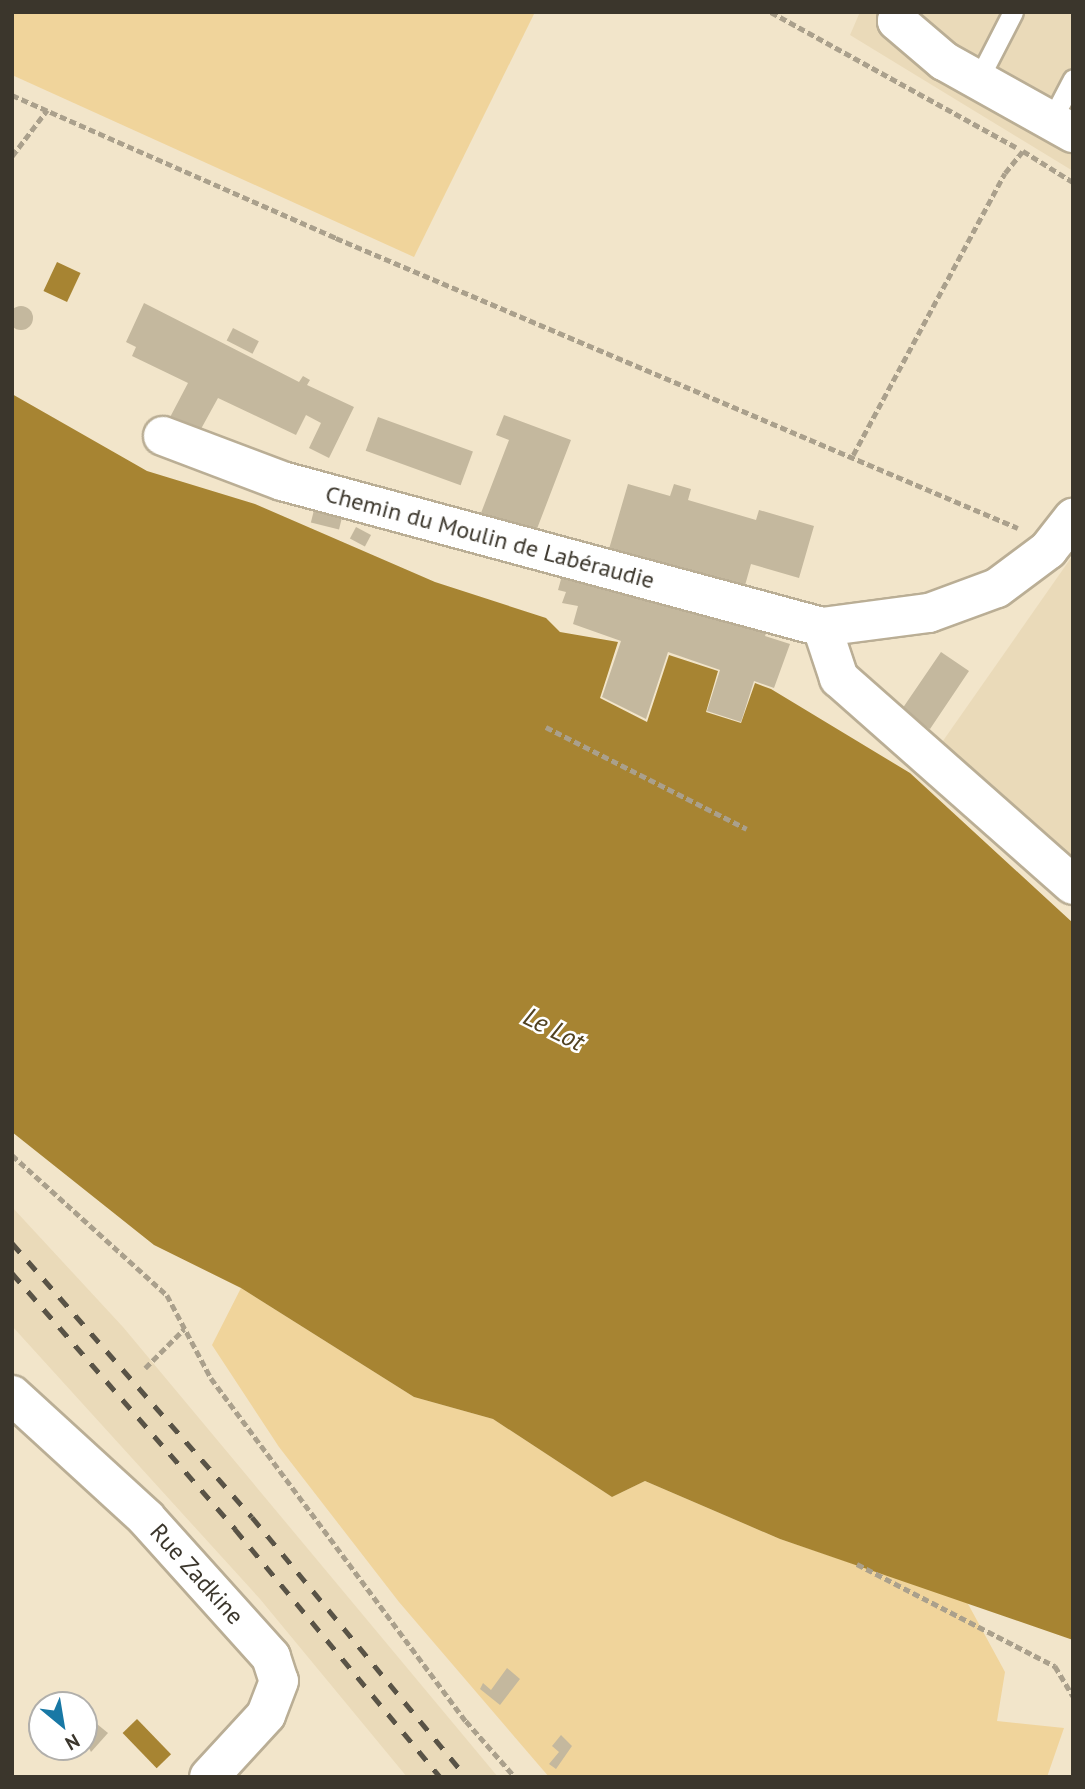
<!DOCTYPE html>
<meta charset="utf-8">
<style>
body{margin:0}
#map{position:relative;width:1085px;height:1789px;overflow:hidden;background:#f2e5ca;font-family:"PT Sans",sans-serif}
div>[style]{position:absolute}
.built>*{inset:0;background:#eadab9}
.green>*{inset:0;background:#f0d49b}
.water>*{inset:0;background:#a78432;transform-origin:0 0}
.building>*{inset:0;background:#c4b89e;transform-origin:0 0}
.round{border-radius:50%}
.path>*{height:4.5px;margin-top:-2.25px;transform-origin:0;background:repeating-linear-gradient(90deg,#aaa08c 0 7px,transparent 0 10.5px)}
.roads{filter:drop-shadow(2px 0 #baae95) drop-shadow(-2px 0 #baae95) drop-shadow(0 2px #baae95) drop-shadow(0 -2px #baae95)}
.lane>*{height:19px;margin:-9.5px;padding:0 9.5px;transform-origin:9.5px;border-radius:9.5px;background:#fff}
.street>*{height:38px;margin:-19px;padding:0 19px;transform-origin:19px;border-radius:19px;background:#fff}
.rail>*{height:5px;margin-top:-2.5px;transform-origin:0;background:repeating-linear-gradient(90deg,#595346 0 12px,transparent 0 24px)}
span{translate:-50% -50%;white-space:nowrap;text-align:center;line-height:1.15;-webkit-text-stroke:5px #fff;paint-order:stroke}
.street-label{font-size:24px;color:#3b362c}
.water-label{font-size:26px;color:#524220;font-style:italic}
.frame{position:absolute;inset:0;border:14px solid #3b362c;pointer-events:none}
.north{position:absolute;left:28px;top:1691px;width:70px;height:70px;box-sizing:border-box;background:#fff;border:2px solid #b1afab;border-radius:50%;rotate:150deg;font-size:19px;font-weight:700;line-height:28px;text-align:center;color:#3b362c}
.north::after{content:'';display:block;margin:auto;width:24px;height:32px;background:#1878a5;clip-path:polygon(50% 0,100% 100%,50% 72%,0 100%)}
</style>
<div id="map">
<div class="built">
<i style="clip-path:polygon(860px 12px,1073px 12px,1073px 171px,850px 35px)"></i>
<i style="clip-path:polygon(1073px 555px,1073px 863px,938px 748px)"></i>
<i style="clip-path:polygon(12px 1207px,123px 1327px,498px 1777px,407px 1777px,260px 1599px,12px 1326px)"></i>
</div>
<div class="green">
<i style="clip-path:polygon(12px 12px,535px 12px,414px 257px,12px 75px)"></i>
<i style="clip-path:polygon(241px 1288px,414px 1397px,493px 1419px,612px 1497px,645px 1481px,780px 1539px,967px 1602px,1005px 1672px,997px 1721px,1064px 1728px,1047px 1777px,549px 1777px,399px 1602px,279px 1447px,212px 1345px)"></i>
</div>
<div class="water">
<i style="left:57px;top:262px;width:26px;height:32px;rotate:25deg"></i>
<i style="clip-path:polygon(12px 394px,147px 471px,255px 504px,435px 582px,546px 618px,560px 632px,618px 642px,600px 698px,647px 722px,669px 655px,718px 671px,706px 712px,741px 723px,755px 683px,771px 689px,910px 773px,1073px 923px,1073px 1640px,780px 1539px,645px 1481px,612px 1497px,493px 1419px,414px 1397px,241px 1288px,154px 1245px,12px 1132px)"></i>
<i style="left:137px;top:1719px;width:49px;height:20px;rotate:46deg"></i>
</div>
<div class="building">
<i style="clip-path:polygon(144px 303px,299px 382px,303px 376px,310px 380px,307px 385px,354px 407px,329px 458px,309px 448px,321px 423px,306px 415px,296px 435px,218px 398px,196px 438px,167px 423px,188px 383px,132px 356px,136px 347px,126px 342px)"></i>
<i class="round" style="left:9px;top:306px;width:24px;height:24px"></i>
<i style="left:233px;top:328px;width:29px;height:14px;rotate:27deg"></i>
<i style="clip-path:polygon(504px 415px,571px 440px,535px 534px,481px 513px,509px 440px,496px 435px)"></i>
<i style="left:378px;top:417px;width:101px;height:36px;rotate:20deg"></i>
<i style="clip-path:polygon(628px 484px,670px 496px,674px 484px,691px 489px,688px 500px,756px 520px,759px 510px,814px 526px,799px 578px,751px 564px,744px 589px,609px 549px)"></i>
<i style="left:315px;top:506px;width:29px;height:17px;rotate:14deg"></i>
<i style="left:356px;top:527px;width:17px;height:13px;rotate:28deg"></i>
<i style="clip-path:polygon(565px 565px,769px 625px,765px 636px,790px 644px,774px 688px,754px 681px,741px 722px,707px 711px,720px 670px,668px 652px,646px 719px,602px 697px,621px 641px,573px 624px,578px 606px,562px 603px,566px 592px,558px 590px)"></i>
<i style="clip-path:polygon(941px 652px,969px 671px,930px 729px,925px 726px,922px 731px,898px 715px)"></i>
<i style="clip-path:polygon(507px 1668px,520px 1679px,500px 1705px,480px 1689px,483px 1683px,491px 1690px)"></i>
<i style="clip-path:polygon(97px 1724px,108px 1733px,91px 1752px,84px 1738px)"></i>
<i style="clip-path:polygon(561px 1735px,572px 1746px,556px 1769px,549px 1764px,559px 1752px,552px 1746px)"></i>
</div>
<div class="path">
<i style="left:771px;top:12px;width:280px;rotate:28.9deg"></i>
<i style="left:12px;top:95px;width:354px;rotate:23.8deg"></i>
<i style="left:336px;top:238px;width:741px;rotate:23.04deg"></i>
<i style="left:1023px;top:151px;width:59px;rotate:31.8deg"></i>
<i style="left:12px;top:156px;width:58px;rotate:-52.7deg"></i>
<i style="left:853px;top:455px;width:320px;rotate:-61.7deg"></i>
<i style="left:1005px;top:173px;width:28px;rotate:-51deg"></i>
<i style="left:546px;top:727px;width:225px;rotate:26.9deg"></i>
<i style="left:12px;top:1155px;width:209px;rotate:42.1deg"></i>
<i style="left:167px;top:1295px;width:94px;rotate:62.1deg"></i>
<i style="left:211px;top:1378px;width:427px;rotate:53.4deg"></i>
<i style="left:466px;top:1721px;width:74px;rotate:48.8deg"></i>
<i style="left:145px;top:1368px;width:55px;rotate:-45deg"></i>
<i style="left:857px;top:1564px;width:223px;rotate:27.3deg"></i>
<i style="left:1055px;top:1666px;width:35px;rotate:59deg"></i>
</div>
<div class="roads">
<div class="lane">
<i style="left:978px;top:80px;width:76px;rotate:-62.8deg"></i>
<i style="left:1051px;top:121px;width:47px;rotate:-62.4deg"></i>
</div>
<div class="street">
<i style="left:899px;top:12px;width:9px;rotate:103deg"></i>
<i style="left:897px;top:21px;width:62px;rotate:40.4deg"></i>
<i style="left:944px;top:61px;width:148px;rotate:29.2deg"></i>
<i style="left:163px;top:436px;width:127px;rotate:20.7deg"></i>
<i style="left:282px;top:481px;width:559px;rotate:15.13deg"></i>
<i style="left:822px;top:627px;width:108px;rotate:-7.5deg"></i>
<i style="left:929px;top:613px;width:72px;rotate:-20.2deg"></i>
<i style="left:997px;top:588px;width:64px;rotate:-36.7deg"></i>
<i style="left:1048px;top:550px;width:41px;rotate:-52deg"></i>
<i style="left:822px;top:627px;width:54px;rotate:71.6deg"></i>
<i style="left:839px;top:678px;width:312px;rotate:41.5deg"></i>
<i style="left:12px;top:1395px;width:182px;rotate:42.5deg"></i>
<i style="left:146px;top:1518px;width:187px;rotate:48deg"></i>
<i style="left:271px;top:1657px;width:25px;rotate:72deg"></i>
<i style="left:279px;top:1681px;width:36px;rotate:111deg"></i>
<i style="left:266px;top:1715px;width:84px;rotate:132.6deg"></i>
</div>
</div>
<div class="rail">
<i style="left:12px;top:1243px;width:364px;rotate:48.8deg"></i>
<i style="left:252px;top:1517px;width:337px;rotate:50.5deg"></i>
<i style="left:12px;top:1273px;width:340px;rotate:48.9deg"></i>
<i style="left:235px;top:1529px;width:322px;rotate:50.4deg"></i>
</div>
<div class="street-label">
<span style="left:490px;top:537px;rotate:15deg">Chemin du Moulin de Labéraudie</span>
<span style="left:197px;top:1574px;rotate:48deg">Rue Zadkine</span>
</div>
<div class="water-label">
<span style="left:554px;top:1029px;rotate:27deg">Le Lot</span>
</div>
<div class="frame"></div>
<div class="north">N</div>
</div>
